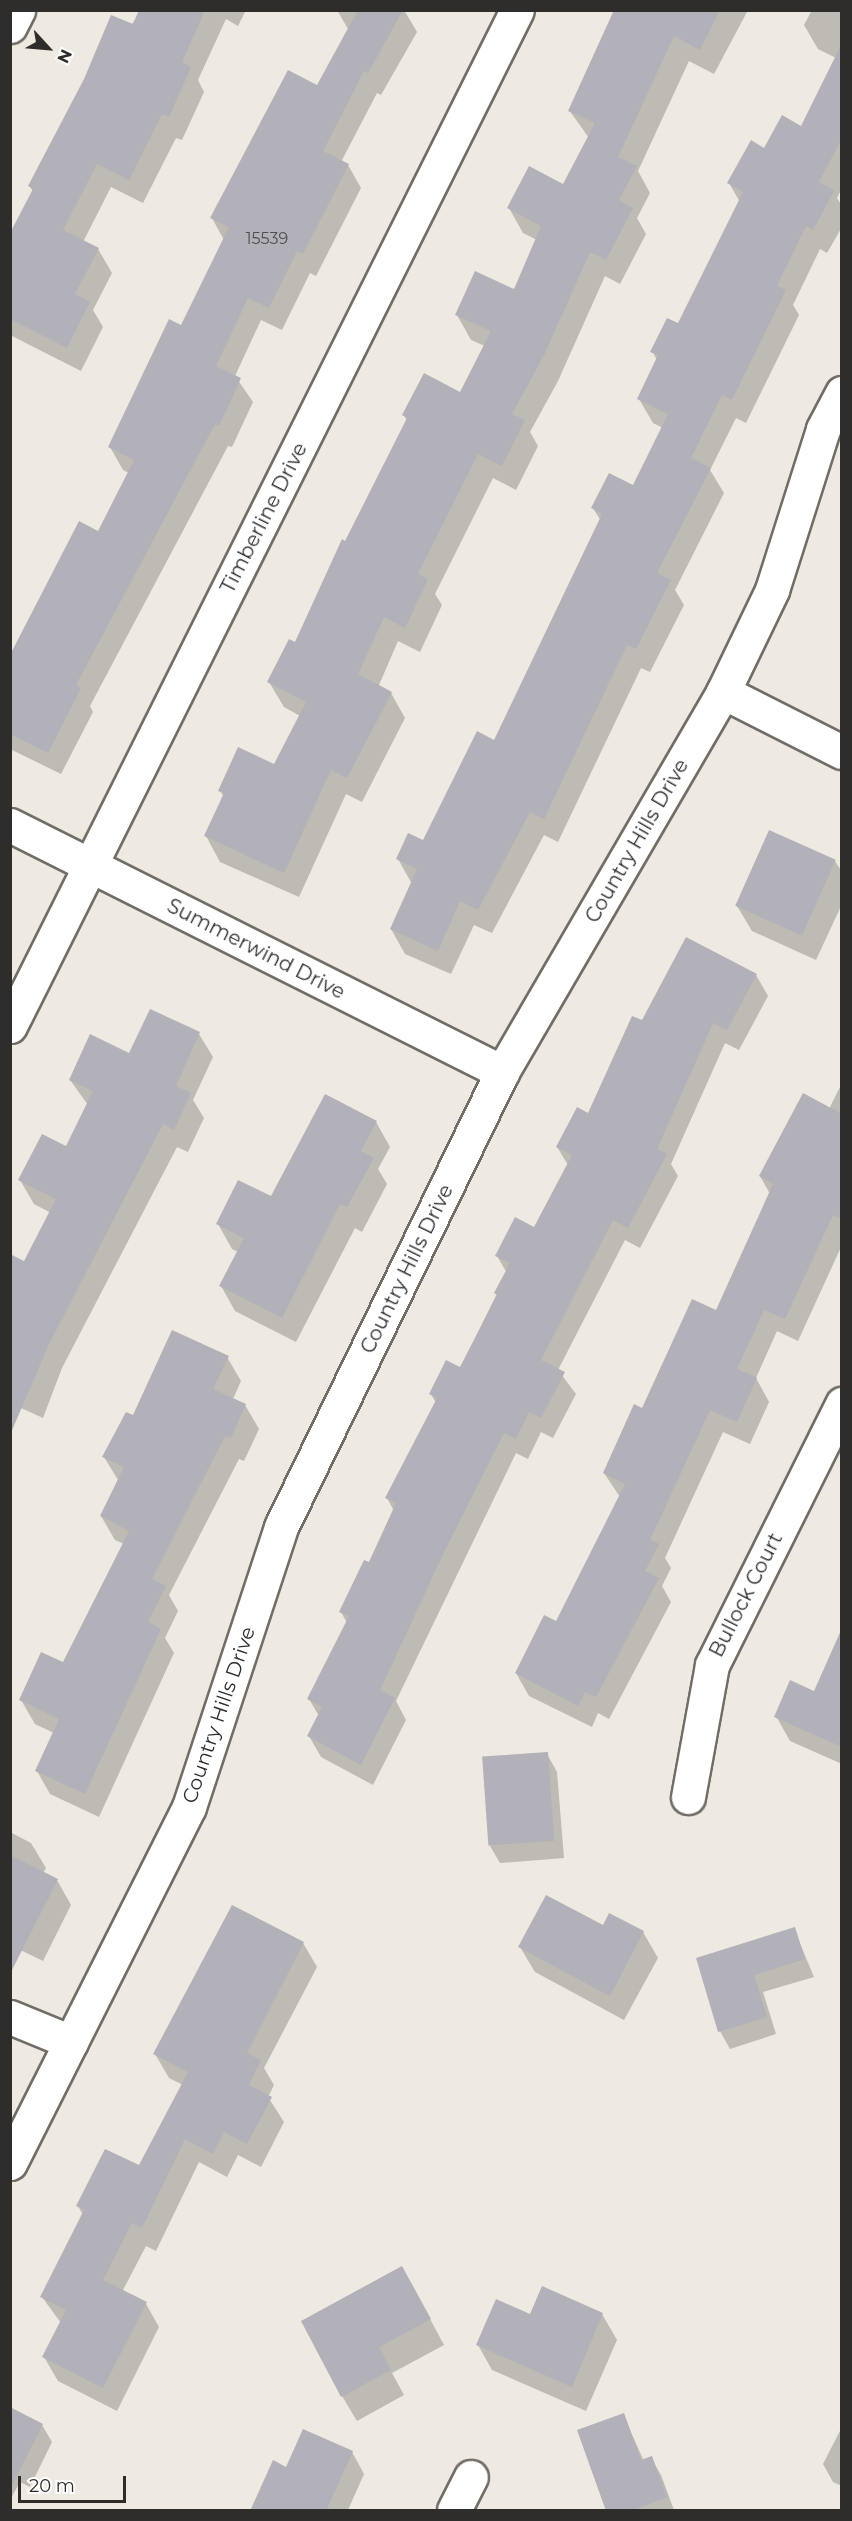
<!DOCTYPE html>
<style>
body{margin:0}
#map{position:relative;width:852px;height:2521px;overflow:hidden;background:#eee9e1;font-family:Montserrat,sans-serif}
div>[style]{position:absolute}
.shadow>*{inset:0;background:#0003}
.building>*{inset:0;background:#b2b0b8;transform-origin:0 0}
.roads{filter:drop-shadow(2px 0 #716d66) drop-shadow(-2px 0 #716d66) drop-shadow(0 2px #716d66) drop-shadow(0 -2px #716d66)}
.street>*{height:33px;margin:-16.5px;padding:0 16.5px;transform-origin:16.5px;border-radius:16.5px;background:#fff}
span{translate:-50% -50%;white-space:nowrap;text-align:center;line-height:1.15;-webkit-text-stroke:6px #fff;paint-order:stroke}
.number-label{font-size:16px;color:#504e4e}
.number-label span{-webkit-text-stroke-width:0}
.street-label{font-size:20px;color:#2f2d2b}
.frame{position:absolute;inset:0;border:12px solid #2f2d2b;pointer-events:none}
.north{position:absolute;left:18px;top:18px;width:60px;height:60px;-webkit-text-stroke:4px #fff;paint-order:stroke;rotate:116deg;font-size:16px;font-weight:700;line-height:24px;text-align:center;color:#2f2d2b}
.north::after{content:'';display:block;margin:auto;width:21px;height:27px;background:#2f2d2b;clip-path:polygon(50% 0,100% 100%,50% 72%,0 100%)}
.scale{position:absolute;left:18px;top:2476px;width:108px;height:27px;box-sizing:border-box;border:3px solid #2f2d2b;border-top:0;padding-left:8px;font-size:18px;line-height:21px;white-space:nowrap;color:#2f2d2b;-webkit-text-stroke:4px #fff;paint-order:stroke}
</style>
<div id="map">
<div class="shadow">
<i style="clip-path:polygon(141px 10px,246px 10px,238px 26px,226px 19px,198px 80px,204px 92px,182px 140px,176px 138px,143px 203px,111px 187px,83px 242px,98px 249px,112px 273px,93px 310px,103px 327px,81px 371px,10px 335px,10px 236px,33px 192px,30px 186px)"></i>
<i style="clip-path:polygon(337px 10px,404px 10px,417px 32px,381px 95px,377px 93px,341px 162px,348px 165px,361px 188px,316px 276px,310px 273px,282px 330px,261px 320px,235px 376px,253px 402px,232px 447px,228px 446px,90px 706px,93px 712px,61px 774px,10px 749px,10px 659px,99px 533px,129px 473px,123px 470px,110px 447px,182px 327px,224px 240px,212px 218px,317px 87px,348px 29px)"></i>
<i style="clip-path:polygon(616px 10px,748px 10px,714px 74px,689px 61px,638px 171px,650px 193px,637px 218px,646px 234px,620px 284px,605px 276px,558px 381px,530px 432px,538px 446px,516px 490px,493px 478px,435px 594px,442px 605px,420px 652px,398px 641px,379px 685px,391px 693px,405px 718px,362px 802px,346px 794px,299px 897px,220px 862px,206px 836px,224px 797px,220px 791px,274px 766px,300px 716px,284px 707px,269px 682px,296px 644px,407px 421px,404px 415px,461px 394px,485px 346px,471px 340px,457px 315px,515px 291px,537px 240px,523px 233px,509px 208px,564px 186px,589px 138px,569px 110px)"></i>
<i style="clip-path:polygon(812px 10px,842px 10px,842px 188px,837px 198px,842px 206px,842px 227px,827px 253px,820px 249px,793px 305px,799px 315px,746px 423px,736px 418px,710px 470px,724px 493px,675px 590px,684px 605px,650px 672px,641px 668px,558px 842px,544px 835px,492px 933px,474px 925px,451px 974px,405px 954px,391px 929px,412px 884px,398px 859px,424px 842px,495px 742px,601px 521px,593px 508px,633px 487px,663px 428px,653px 423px,639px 399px,657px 360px,652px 351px,678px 325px,740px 202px,729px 183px,765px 150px,802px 128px,836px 58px,818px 49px,804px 25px)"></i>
<i style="clip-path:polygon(835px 861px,842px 872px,842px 904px,816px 960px,752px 931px,737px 906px)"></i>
<i style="clip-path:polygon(756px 975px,768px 996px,739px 1050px,725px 1043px,671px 1164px,678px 1176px,640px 1248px,625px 1240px,558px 1370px,576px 1394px,553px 1438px,541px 1432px,528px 1459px,516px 1453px,396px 1701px,406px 1720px,373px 1785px,321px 1757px,309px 1736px,319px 1716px,309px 1699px,347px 1623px,341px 1612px,370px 1564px,394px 1511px,387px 1498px,436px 1403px,431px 1394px,460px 1369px,507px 1273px,497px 1256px,535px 1229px,568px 1165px,557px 1147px,589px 1115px,643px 1022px)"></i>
<i style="clip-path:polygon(199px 1034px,213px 1057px,193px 1100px,204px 1118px,188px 1152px,177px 1147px,62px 1368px,43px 1418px,10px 1403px,25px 1263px,51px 1213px,34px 1204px,20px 1180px,67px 1148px,88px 1105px,70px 1080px,130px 1055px)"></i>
<i style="clip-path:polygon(842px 1083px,842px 1245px,798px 1341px,777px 1331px,756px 1378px,769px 1402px,750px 1444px,723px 1432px,665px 1558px,671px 1568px,662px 1586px,671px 1602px,609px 1719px,598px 1713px,592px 1727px,529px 1696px,516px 1673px,557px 1623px,620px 1497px,604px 1473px,643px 1410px,716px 1312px,770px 1194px,760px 1176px,829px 1109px)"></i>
<i style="clip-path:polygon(376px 1122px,390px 1147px,378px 1169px,387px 1184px,362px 1232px,355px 1228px,296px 1342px,235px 1311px,221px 1286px,238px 1252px,232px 1249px,218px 1224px,271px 1198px)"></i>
<i style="clip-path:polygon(227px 1357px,241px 1381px,233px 1399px,245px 1405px,259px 1429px,244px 1461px,239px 1459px,169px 1595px,178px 1611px,165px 1638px,174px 1653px,99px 1817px,50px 1794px,37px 1771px,54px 1733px,35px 1724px,21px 1700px,64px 1664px,124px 1544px,115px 1540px,101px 1516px,118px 1480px,104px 1457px,134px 1417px)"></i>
<i style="clip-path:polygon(842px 1645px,842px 1764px,790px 1741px,776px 1716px,815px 1693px)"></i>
<i style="clip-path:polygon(547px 1754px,557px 1772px,564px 1858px,500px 1863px,490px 1846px)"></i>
<i style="clip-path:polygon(10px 1832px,31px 1843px,46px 1868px,43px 1873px,57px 1880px,71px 1905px,43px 1961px,10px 1945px)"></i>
<i style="clip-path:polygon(609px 1915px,643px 1932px,658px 1958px,624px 2020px,535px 1972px,520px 1947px,603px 1927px)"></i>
<i style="clip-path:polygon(794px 1929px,814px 1977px,763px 1992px,776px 2034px,730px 2049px,720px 2031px,698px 1959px)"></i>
<i style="clip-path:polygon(303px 1943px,317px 1967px,264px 2068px,274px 2085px,268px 2097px,284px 2122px,261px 2167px,238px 2155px,227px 2177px,199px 2162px,156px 2251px,146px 2246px,122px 2292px,146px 2304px,159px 2327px,117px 2411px,58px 2381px,44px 2357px,61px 2323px,42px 2297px,83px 2215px,78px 2206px,140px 2167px,183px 2085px,169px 2078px,155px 2054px)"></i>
<i style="clip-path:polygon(416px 2293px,444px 2345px,392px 2373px,404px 2395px,357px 2421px,342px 2396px)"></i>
<i style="clip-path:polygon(602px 2314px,617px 2340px,586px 2411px,492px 2370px,478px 2345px)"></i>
<i style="clip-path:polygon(10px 2408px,42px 2425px,52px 2442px,30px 2487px,20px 2482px,10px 2500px)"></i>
<i style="clip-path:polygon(623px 2415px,644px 2461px,651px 2458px,661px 2475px,674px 2510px,608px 2510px)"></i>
<i style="clip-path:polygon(842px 2427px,842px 2486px,833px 2482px,823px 2464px)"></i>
<i style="clip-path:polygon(352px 2452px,364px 2474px,348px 2510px,252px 2510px,287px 2469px)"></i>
</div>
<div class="building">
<i style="clip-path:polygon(139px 10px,205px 10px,182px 62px,191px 67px,169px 117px,162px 114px,129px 180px,97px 164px,63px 230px,99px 248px,75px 294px,90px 302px,67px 348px,10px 319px,10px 233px,33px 189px,28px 186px,84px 79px,111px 15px,133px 24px)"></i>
<i style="clip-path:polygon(358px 10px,403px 10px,368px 73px,364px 71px,323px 151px,349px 164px,303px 254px,297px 251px,269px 308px,248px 298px,216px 366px,241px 378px,219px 426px,215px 424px,76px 685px,81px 688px,48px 753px,10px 734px,10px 655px,79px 521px,98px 531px,134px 460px,108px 447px,169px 319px,181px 325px,229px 227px,210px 218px,288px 70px,317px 85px)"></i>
<i style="clip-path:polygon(614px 10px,720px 10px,700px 50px,674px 36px,618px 157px,637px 166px,619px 200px,633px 208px,606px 260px,590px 252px,544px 355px,512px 414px,525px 420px,502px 466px,478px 454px,418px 574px,428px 579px,405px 628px,384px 617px,358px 674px,392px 692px,347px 778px,331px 770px,284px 873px,204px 836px,224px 793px,218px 791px,238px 747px,274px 764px,306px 702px,267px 682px,289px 639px,295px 642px,342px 539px,345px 541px,407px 418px,402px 415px,424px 373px,460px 392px,491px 331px,455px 315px,475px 271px,514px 289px,541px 226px,507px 208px,529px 166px,563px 184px,595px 123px,568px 111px)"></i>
<i style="clip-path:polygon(842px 43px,842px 138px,819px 182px,834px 191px,813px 230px,806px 226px,777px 286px,786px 290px,732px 400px,722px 395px,691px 458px,711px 468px,657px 573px,671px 580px,636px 649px,627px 645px,544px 819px,530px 812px,478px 910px,460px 901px,438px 951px,390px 929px,417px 869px,396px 859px,408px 833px,423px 840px,477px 731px,494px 740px,602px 514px,591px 508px,609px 473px,633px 485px,668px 414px,637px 399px,658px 355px,650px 352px,667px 318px,678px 323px,743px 192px,727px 183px,751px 140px,764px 148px,782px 115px,801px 126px)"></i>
<i style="left:769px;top:830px;width:73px;height:83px;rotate:24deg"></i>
<i style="clip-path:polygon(686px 937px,757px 974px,727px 1030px,713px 1023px,657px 1149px,667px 1154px,628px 1228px,613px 1220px,541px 1360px,565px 1372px,541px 1418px,529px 1412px,516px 1439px,504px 1433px,445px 1550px,380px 1690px,395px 1698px,361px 1765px,307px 1736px,322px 1707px,307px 1699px,349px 1616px,339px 1612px,364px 1560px,369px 1562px,396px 1503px,385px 1498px,437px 1398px,429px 1394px,446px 1360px,460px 1367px,497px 1295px,494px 1293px,510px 1263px,495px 1256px,515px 1217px,534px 1227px,572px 1155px,556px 1147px,577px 1107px,588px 1113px,632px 1016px,642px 1020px)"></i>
<i style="clip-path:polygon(150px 1009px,200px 1032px,176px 1086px,191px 1093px,174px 1130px,163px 1124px,49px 1344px,10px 1435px,10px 1254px,24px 1261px,56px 1199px,18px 1180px,42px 1134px,66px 1146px,93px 1091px,69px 1080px,90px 1034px,129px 1053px)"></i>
<i style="clip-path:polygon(803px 1093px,842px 1114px,842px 1219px,833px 1215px,785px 1319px,764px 1310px,737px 1369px,757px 1378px,737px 1422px,710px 1410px,650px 1540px,659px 1544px,645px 1571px,659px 1578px,596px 1697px,585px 1692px,578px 1706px,515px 1673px,544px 1615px,556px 1621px,625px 1484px,603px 1473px,634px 1404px,642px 1408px,692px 1299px,716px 1310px,773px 1184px,759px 1176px)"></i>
<i style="clip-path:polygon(325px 1094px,377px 1121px,361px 1151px,374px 1158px,347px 1207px,340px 1204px,282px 1318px,219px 1286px,244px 1238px,216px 1224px,238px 1180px,271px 1196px)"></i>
<i style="clip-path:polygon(172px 1330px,229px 1356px,213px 1389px,246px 1404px,231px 1438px,225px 1436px,152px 1579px,166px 1586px,148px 1622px,161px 1629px,85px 1794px,35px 1771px,59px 1719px,19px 1700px,41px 1652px,63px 1662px,129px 1531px,100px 1516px,124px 1467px,102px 1457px,126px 1412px,133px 1415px)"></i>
<i style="clip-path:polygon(842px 1628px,842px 1747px,774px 1717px,790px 1680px,814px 1691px)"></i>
<i style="left:548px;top:1752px;width:89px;height:66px;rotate:86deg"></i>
<i style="clip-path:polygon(10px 1855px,58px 1879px,10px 1974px)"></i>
<i style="clip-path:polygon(546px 1895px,603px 1925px,609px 1913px,644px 1931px,610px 1996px,518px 1947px)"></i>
<i style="clip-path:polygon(232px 1905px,304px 1942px,247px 2053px,261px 2060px,249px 2085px,272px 2097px,247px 2144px,224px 2132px,213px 2154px,185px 2139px,142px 2228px,132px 2223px,103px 2280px,147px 2302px,103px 2388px,42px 2357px,66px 2310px,40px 2297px,84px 2210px,76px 2206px,105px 2149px,139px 2165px,188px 2072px,153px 2054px)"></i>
<i style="clip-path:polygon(795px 1927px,805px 1959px,754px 1975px,767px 2017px,718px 2032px,696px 1958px)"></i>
<i style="clip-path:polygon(402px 2266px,431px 2319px,379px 2347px,391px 2370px,341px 2397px,301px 2321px)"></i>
<i style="clip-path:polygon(542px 2286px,603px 2313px,572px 2387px,476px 2345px,496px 2299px,530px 2314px)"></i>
<i style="clip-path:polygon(10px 2407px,43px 2424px,10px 2489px)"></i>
<i style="clip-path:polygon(624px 2413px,641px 2460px,652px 2456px,667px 2497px,631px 2511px,606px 2511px,577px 2430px)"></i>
<i style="clip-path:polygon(303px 2429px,353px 2451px,326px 2511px,250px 2511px,273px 2460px,286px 2467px)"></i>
</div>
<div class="roads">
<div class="street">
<i style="left:10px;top:26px;width:18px;rotate:-63deg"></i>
<i style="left:723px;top:692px;width:133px;rotate:26.8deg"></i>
<i style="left:10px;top:825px;width:551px;rotate:26.66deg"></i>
<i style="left:10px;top:1026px;width:1135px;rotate:-63.48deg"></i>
<i style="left:688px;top:1797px;width:134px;rotate:-79.7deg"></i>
<i style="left:712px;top:1665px;width:292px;rotate:-63.5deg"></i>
<i style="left:10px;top:2017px;width:66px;rotate:22.3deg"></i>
<i style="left:10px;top:2163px;width:398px;rotate:-63.3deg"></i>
<i style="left:189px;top:1807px;width:295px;rotate:-71.8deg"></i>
<i style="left:281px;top:1527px;width:506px;rotate:-64.09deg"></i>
<i style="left:502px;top:1072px;width:440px;rotate:-59.8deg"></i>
<i style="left:723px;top:692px;width:113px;rotate:-64.3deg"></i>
<i style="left:772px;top:590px;width:169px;rotate:-72.4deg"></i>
<i style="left:823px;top:429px;width:41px;rotate:-62.2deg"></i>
<i style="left:454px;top:2510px;width:37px;rotate:-63deg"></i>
</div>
</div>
<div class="number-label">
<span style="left:267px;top:239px">15539</span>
</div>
<div class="street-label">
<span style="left:264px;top:518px;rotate:-63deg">Timberline Drive</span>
<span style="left:637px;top:841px;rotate:-60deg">Country Hills Drive</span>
<span style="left:256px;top:949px;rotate:27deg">Summerwind Drive</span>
<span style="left:407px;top:1269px;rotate:-64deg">Country Hills Drive</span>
<span style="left:746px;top:1595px;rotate:-63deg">Bullock Court</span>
<span style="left:219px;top:1715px;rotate:-71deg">Country Hills Drive</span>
</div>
<div class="frame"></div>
<div class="north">N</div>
<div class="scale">20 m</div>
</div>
